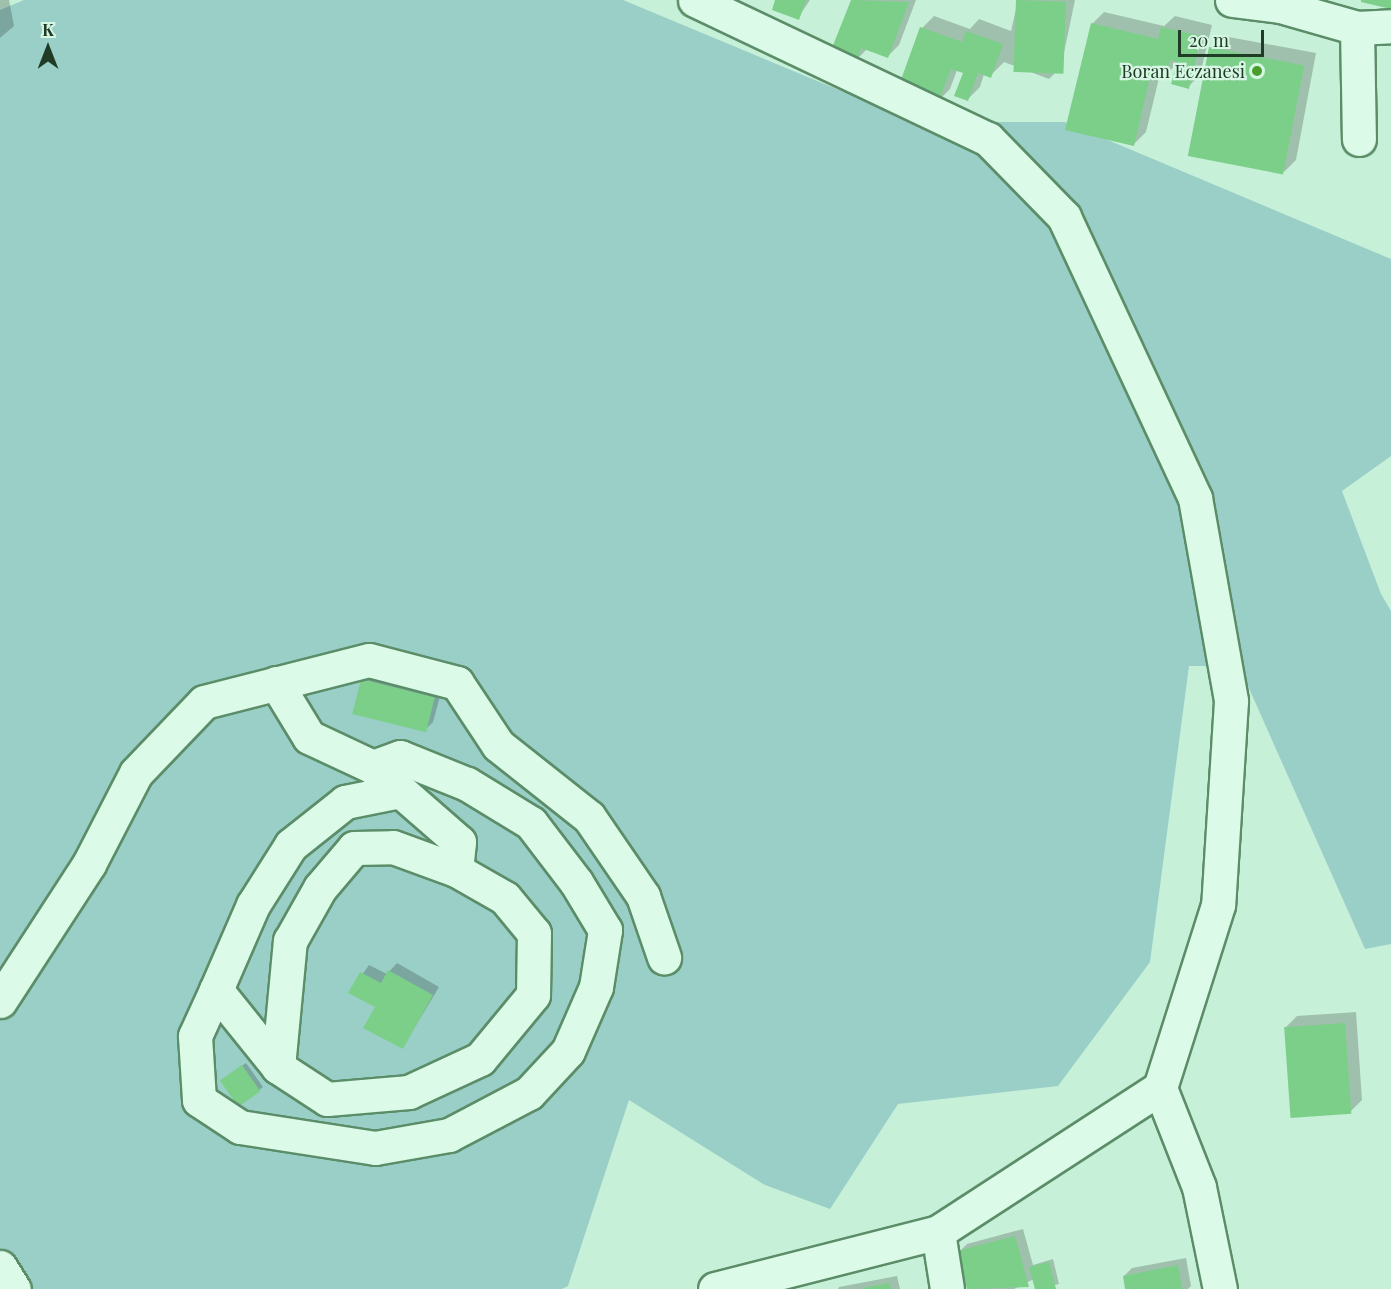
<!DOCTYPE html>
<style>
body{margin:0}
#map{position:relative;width:1391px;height:1289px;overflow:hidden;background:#c7f0d9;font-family:"Playfair Display",serif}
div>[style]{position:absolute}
.green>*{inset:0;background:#9acfc7}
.shadow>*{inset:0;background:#0003}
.building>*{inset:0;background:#7ccf88;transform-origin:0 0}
.roads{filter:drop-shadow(2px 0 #5b8d68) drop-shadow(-2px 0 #5b8d68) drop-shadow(0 2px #5b8d68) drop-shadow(0 -2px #5b8d68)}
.minor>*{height:33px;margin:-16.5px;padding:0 16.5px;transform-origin:16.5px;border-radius:16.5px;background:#dbfae8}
.dots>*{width:16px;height:16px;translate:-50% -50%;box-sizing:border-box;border:3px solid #d7f7e5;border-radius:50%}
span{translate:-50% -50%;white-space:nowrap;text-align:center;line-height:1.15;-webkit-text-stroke:4.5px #d7f7e5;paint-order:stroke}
.poi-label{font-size:18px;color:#203c26}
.right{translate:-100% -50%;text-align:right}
.north{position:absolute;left:18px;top:18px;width:60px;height:60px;-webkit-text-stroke:4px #d7f7e5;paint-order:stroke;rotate:0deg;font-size:16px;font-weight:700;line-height:24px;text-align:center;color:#203c26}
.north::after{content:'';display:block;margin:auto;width:21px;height:27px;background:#203c26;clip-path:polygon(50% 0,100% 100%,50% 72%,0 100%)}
.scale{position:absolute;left:1178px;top:30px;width:86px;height:27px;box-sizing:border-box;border:3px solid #203c26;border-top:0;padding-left:8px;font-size:18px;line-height:21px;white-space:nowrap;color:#203c26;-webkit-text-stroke:4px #d7f7e5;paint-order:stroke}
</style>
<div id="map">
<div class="green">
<i style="clip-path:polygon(24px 0,623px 0,916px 122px,1065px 122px,1391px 259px,1391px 456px,1342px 491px,1381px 594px,1391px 611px,1391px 944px,1365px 949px,1239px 666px,1189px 666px,1150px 962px,1058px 1086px,898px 1104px,830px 1209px,765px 1185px,629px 1100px,568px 1286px,562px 1289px,0 1289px,0 10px)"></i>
</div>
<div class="shadow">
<i style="clip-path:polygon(0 0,9px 0,14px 26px,0 38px)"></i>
<i style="clip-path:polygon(777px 0,810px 0,798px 18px)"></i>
<i style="clip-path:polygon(852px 0,916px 0,899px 45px,887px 57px,867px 49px,855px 61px,832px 52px)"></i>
<i style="clip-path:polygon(1018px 0,1075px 0,1061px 67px,1049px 79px,1004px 62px,990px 76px,984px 74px,980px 87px,968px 99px,964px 72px,957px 70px,950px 89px,938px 101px,922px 28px,934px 16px,970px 29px,979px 19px,1011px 31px)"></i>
<i style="clip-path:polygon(1104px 12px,1164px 26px,1175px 16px,1212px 25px,1200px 75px,1188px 87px,1178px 62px,1166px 75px,1160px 74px,1146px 132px,1134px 144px,1092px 24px)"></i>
<i style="clip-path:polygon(1223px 36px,1316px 53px,1296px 160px,1284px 172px,1211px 48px)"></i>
<i style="clip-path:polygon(371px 672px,442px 689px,433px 722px,425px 730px,363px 680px)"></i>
<i style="clip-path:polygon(397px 963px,439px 987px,403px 1047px,377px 1007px,350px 992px,369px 965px,387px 974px)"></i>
<i style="clip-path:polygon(1356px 1012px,1362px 1100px,1350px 1112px,1285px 1028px,1297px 1016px)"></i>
<i style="clip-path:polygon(246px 1063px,263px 1087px,259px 1090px,225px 1078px)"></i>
<i style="clip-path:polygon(1023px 1229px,1033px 1265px,1053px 1259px,1059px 1284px,1036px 1289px,1034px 1279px,1014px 1289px,969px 1289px,959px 1252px,967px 1244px)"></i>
<i style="clip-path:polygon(1186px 1258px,1191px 1286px,1188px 1289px,1127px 1289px,1124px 1276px,1132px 1268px)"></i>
<i style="clip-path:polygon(897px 1276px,900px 1289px,838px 1289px,839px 1287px)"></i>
</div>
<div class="building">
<i style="clip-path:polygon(775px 0,806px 0,799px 20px,772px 10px)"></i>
<i style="clip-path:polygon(851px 0,909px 2px,888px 58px,861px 48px,856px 63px,830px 53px)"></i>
<i style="left:1016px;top:0;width:50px;height:72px;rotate:2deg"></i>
<i style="clip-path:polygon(1361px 0,1391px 0,1391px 9px,1361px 2px)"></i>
<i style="clip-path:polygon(1091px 23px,1158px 39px,1161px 27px,1201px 36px,1189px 89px,1171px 84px,1177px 62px,1170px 60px,1166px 77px,1151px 73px,1134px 146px,1065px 130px)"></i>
<i style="clip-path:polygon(920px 27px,962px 42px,966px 31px,1003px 44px,991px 78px,978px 73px,968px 101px,954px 96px,963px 73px,951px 69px,938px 103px,898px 88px)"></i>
<i style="left:1209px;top:47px;width:97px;height:111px;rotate:11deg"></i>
<i style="left:361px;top:679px;width:76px;height:36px;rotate:14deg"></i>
<i style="clip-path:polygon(388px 970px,433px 995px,403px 1049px,363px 1028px,375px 1007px,348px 993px,360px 972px,381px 983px)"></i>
<i style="left:1345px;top:1023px;width:91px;height:61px;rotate:86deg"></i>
<i style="left:242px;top:1065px;width:32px;height:27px;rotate:55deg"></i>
<i style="clip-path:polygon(1015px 1236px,1029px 1287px,967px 1289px,957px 1251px)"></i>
<i style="clip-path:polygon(1049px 1262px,1056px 1289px,1035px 1289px,1029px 1267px)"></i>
<i style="clip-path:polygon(1178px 1265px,1182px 1289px,1125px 1289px,1123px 1276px)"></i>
<i style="clip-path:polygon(889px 1283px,891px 1289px,863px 1289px,863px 1288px)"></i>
</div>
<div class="roads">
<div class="minor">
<i style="left:695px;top:0;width:324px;rotate:25.4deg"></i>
<i style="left:988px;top:139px;width:109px;rotate:45.7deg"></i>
<i style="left:1064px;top:217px;width:310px;rotate:65deg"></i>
<i style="left:1195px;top:498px;width:206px;rotate:79.9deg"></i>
<i style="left:1231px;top:701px;width:204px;rotate:93.6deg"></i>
<i style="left:1218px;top:905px;width:192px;rotate:107.6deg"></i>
<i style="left:1160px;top:1088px;width:106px;rotate:68.5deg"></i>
<i style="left:1199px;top:1187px;width:104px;rotate:78.4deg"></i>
<i style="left:1232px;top:0;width:48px;rotate:7.1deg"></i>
<i style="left:1280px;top:6px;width:80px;rotate:15.9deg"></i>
<i style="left:1357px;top:28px;width:34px;rotate:-3deg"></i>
<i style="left:1357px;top:28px;width:111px;rotate:89deg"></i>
<i style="left:276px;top:683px;width:63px;rotate:58.6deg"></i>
<i style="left:309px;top:737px;width:71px;rotate:25.1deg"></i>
<i style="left:373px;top:767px;width:114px;rotate:41.1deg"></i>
<i style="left:459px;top:842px;width:28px;rotate:96deg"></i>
<i style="left:456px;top:870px;width:56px;rotate:29.7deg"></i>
<i style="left:505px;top:898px;width:45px;rotate:50.4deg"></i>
<i style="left:534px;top:933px;width:62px;rotate:90.9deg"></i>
<i style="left:533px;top:995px;width:83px;rotate:129.6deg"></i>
<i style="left:480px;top:1059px;width:78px;rotate:155.1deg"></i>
<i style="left:409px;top:1092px;width:82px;rotate:175.1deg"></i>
<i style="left:327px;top:1099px;width:59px;rotate:-146.9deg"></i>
<i style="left:278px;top:1067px;width:99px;rotate:-128.8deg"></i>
<i style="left:216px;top:990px;width:93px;rotate:-66.5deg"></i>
<i style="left:253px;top:905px;width:71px;rotate:-57.7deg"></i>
<i style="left:291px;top:845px;width:69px;rotate:-38.5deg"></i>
<i style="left:345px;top:802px;width:56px;rotate:-11.3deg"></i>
<i style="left:216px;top:990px;width:51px;rotate:114.5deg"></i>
<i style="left:195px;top:1036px;width:64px;rotate:86.4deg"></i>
<i style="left:199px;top:1100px;width:49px;rotate:33.4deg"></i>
<i style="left:240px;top:1127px;width:137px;rotate:8.8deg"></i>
<i style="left:375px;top:1148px;width:75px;rotate:-10deg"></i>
<i style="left:449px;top:1135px;width:90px;rotate:-27.7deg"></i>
<i style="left:529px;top:1093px;width:57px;rotate:-47.1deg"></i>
<i style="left:568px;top:1051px;width:70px;rotate:-66.4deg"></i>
<i style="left:596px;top:987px;width:58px;rotate:-81deg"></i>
<i style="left:605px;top:930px;width:56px;rotate:-121.1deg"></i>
<i style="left:576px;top:882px;width:74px;rotate:-127.3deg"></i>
<i style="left:531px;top:823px;width:75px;rotate:-148.6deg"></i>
<i style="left:467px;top:784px;width:72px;rotate:-158.1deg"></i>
<i style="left:400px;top:757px;width:29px;rotate:160deg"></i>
<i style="left:0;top:1001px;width:163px;rotate:-57deg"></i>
<i style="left:89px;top:864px;width:102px;rotate:-62.7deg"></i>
<i style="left:136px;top:773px;width:98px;rotate:-46.2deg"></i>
<i style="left:204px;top:702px;width:170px;rotate:-14.3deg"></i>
<i style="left:369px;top:660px;width:91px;rotate:14.6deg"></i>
<i style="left:457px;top:683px;width:74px;rotate:56.5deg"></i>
<i style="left:498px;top:745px;width:116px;rotate:38.4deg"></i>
<i style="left:589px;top:817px;width:96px;rotate:55.6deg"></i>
<i style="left:643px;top:896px;width:65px;rotate:71deg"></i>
<i style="left:278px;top:1067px;width:127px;rotate:-84.6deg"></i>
<i style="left:290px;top:941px;width:61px;rotate:-60.5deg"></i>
<i style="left:320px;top:888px;width:52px;rotate:-49.6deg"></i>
<i style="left:354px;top:848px;width:39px;rotate:-1deg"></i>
<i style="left:393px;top:847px;width:67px;rotate:20.1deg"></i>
<i style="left:938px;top:1232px;width:58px;rotate:81deg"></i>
<i style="left:0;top:1267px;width:26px;rotate:58deg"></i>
<i style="left:715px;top:1289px;width:230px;rotate:-14.3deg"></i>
<i style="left:938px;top:1232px;width:265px;rotate:-33deg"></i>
</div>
</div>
<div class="dots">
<i style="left:1257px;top:71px;background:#499e29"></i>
</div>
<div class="poi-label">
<span class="right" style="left:1245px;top:71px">Boran Eczanesi</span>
</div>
<div class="north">K</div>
<div class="scale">20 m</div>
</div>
